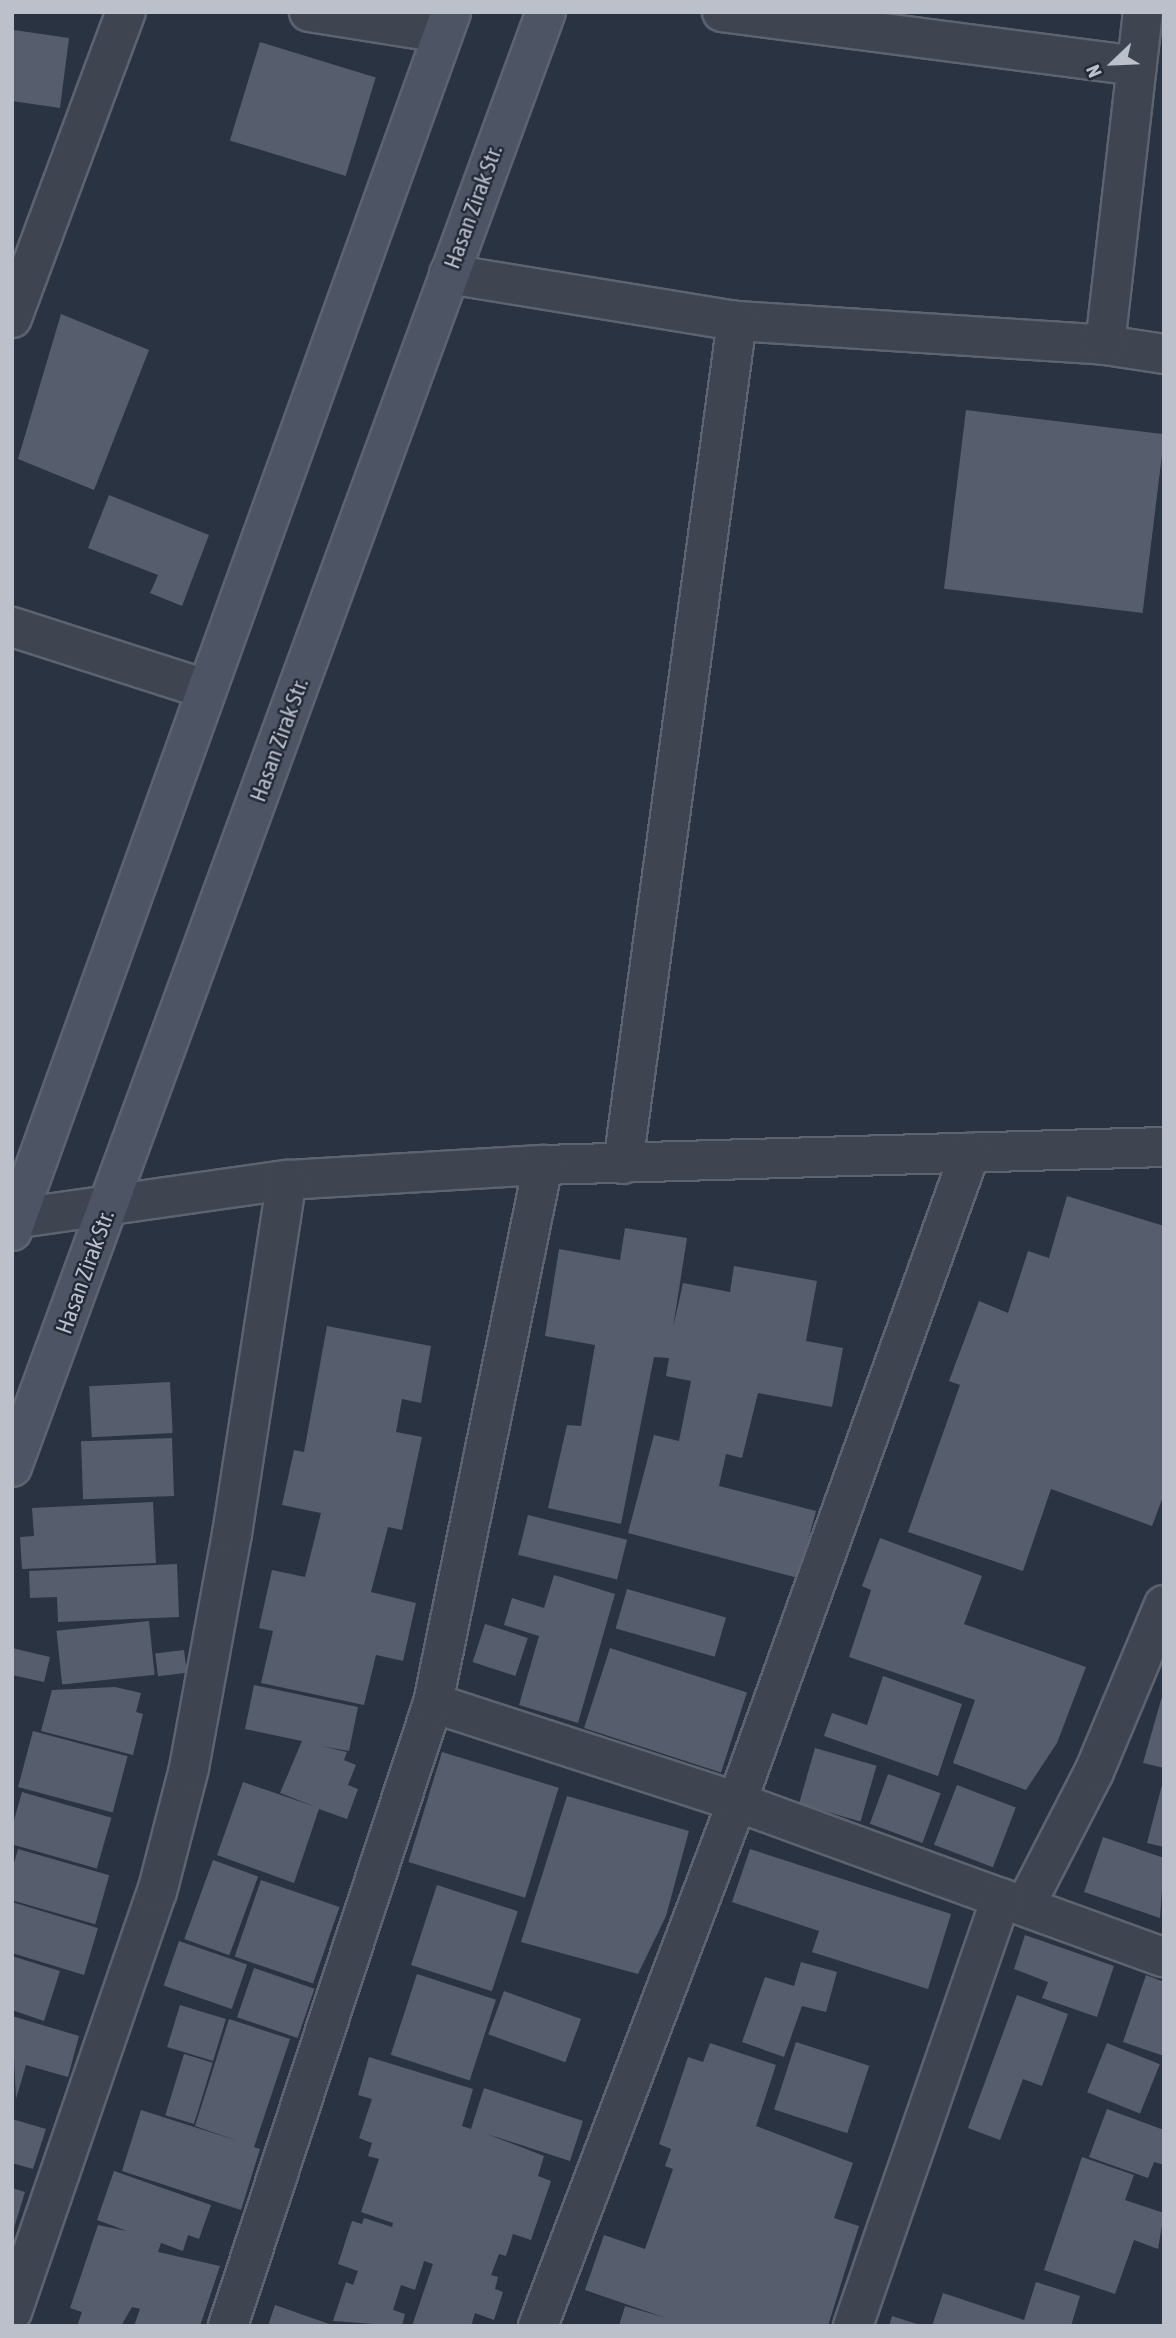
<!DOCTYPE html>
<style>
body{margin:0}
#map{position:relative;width:1176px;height:2338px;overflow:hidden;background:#2a3341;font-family:"Asap Condensed",sans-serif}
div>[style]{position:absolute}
.building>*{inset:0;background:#565e6e;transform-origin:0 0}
.roads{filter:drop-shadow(2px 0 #5d636f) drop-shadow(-2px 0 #5d636f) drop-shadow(0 2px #5d636f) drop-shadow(0 -2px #5d636f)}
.street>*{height:38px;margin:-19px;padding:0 19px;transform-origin:19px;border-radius:19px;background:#3e4551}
.secondary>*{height:38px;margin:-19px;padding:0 19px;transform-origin:19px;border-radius:19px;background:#4d5464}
span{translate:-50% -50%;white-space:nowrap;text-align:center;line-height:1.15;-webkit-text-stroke:5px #232a37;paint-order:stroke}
.street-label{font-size:23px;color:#bcc0cb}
.frame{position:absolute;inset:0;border:14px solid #bcc0cb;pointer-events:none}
.north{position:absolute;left:1078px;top:28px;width:70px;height:70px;-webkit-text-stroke:5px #232a37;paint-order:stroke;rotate:247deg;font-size:19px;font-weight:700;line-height:28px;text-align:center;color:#bcc0cb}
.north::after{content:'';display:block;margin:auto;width:24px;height:32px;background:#bcc0cb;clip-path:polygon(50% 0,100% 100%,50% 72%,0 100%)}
</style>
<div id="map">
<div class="building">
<i style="clip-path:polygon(14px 30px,69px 38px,60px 108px,12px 101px)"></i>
<i style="left:260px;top:42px;width:121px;height:103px;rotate:17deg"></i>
<i style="clip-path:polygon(61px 314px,149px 350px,94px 490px,18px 459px)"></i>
<i style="left:966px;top:410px;width:200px;height:180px;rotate:7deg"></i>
<i style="clip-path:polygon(109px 495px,209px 535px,182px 606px,150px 593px,158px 575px,88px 548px)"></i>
<i style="clip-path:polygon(1067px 1196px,1164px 1226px,1164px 1494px,1152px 1526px,1051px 1489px,1023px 1571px,908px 1532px,960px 1385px,949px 1381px,979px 1301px,1008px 1313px,1028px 1251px,1049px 1258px)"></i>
<i style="clip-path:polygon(625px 1228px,687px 1238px,673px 1328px,683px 1283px,730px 1292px,734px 1266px,817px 1281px,806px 1341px,843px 1348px,832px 1407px,758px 1393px,742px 1458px,726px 1454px,719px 1486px,816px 1511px,798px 1578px,628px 1533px,654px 1435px,679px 1441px,691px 1381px,666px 1376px,669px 1358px,654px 1357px,621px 1524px,548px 1508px,567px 1425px,581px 1426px,595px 1345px,545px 1336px,559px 1249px,620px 1260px)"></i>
<i style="clip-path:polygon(327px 1326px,431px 1346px,421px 1403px,402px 1399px,396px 1432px,422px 1437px,402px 1530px,388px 1527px,371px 1592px,416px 1603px,403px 1661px,376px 1655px,364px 1705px,261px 1683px,273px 1631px,259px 1628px,272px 1570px,305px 1577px,321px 1513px,282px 1505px,294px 1450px,304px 1452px)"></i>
<i style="left:170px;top:1382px;width:51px;height:81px;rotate:87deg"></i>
<i style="left:172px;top:1438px;width:58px;height:91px;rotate:88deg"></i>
<i style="clip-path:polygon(153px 1502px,156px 1563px,22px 1569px,20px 1537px,34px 1536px,32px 1508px)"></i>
<i style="left:528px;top:1515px;width:102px;height:41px;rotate:14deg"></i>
<i style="clip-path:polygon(880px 1538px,982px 1576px,964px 1624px,1086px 1667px,1057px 1743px,1026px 1790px,953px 1763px,975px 1700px,849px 1657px,871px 1590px,862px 1586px)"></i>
<i style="clip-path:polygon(177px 1564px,179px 1617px,58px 1622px,57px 1597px,30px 1598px,29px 1571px)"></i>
<i style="clip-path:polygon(554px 1575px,615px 1594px,578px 1723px,519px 1705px,539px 1636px,504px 1625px,512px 1598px,544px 1608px)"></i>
<i style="left:627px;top:1589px;width:103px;height:41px;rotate:16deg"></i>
<i style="left:149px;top:1621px;width:54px;height:93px;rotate:84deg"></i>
<i style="left:485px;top:1624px;width:45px;height:40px;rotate:18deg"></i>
<i style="clip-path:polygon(12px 1648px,50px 1657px,44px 1682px,12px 1675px)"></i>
<i style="left:610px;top:1648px;width:144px;height:84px;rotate:18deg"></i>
<i style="left:184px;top:1650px;width:23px;height:29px;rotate:83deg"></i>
<i style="clip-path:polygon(883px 1676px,962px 1704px,938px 1776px,824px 1736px,832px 1713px,867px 1725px)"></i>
<i style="clip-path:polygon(254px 1685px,358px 1707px,349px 1751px,321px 1746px,347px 1752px,344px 1760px,356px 1765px,348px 1785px,358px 1789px,347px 1819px,319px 1809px,294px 1883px,217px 1855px,243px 1782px,316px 1807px,280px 1793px,302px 1741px,245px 1729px)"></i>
<i style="clip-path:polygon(115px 1687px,141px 1693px,136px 1712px,143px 1714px,133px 1755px,41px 1731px,52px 1690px)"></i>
<i style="clip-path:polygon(1163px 1693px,1164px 1693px,1164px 1768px,1143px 1763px)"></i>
<i style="left:33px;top:1731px;width:98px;height:58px;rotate:15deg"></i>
<i style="left:815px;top:1748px;width:64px;height:58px;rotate:16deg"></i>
<i style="left:442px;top:1752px;width:122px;height:115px;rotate:17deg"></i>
<i style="left:888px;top:1774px;width:56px;height:53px;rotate:20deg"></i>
<i style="clip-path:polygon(1163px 1781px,1164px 1781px,1164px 1847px,1147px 1843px)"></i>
<i style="left:957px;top:1785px;width:63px;height:64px;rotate:21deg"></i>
<i style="left:22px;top:1792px;width:93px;height:53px;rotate:16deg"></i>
<i style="clip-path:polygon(567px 1796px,689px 1831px,666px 1916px,638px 1974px,521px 1942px)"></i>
<i style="clip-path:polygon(1103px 1837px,1164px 1858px,1160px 1918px,1084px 1892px)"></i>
<i style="left:18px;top:1849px;width:95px;height:51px;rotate:16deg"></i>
<i style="clip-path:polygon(750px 1849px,951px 1914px,928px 1989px,812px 1952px,819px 1931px,732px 1902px)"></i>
<i style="left:213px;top:1860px;width:48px;height:84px;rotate:20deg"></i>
<i style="left:261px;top:1880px;width:83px;height:81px;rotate:19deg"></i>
<i style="left:437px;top:1885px;width:85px;height:84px;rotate:18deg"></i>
<i style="clip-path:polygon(12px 1902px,98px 1928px,84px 1975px,12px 1953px)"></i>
<i style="clip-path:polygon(1025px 1935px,1114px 1966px,1097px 2017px,1042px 1998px,1048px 1982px,1014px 1969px)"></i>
<i style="left:179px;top:1941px;width:72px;height:47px;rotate:19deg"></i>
<i style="clip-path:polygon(12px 1956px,60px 1971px,44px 2021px,12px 2010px)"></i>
<i style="clip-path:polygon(801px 1962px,837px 1972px,826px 2012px,802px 2006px,784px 2057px,742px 2042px,765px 1977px,794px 1986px)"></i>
<i style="left:254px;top:1968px;width:64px;height:52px;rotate:19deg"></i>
<i style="left:417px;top:1974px;width:83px;height:85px;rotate:18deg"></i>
<i style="clip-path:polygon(1146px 1975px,1164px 1982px,1164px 2056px,1123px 2042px)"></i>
<i style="left:504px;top:1991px;width:82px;height:46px;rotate:20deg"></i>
<i style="clip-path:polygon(1017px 1995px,1068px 2014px,1042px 2086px,1023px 2079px,1000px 2140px,968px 2128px)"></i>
<i style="left:180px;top:2005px;width:48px;height:44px;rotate:17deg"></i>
<i style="clip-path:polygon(12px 2016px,79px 2036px,68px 2077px,26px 2065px,16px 2099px)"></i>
<i style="clip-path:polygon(229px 2019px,290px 2039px,254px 2147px,260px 2149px,241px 2210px,122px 2171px,141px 2110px,238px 2141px,195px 2126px)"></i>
<i style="left:796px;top:2042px;width:77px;height:71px;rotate:18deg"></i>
<i style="clip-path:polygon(710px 2043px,776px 2065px,756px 2126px,853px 2163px,834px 2218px,859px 2226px,828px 2326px,619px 2326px,625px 2306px,666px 2318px,585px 2290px,604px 2235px,645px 2249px,673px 2169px,665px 2166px,671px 2149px,659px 2144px,688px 2057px,703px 2062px)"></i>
<i style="left:1107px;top:2043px;width:57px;height:53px;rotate:22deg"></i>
<i style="left:184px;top:2054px;width:30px;height:64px;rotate:17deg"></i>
<i style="clip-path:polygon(369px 2057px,473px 2089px,462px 2126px,471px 2129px,484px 2088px,583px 2121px,570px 2161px,487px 2134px,544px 2156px,538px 2176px,551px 2181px,531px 2240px,513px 2234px,506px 2256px,499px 2254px,491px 2275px,498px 2277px,495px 2289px,503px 2292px,494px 2320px,475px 2313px,471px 2326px,412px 2326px,433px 2264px,424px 2261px,415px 2290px,401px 2285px,393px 2310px,405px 2314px,402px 2326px,333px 2321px,346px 2282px,353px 2285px,358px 2271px,338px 2264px,352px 2221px,362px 2224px,364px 2218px,392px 2227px,393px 2223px,361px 2212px,379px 2159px,368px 2156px,372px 2143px,359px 2138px,372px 2099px,358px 2095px)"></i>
<i style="clip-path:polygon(1107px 2109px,1164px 2130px,1164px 2165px,1154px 2162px,1148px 2178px,1089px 2157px)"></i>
<i style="clip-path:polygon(12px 2119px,46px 2129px,33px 2169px,12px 2163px)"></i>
<i style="clip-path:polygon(1082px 2157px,1134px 2175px,1125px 2200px,1164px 2213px,1158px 2249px,1134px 2240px,1115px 2294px,1044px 2270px)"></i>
<i style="clip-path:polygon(114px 2171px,211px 2205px,199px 2239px,188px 2235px,183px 2251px,161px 2243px,158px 2252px,220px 2266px,200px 2326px,134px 2326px,140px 2309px,132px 2307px,121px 2326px,77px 2326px,82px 2312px,70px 2308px,98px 2225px,127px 2231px,97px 2220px)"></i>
<i style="clip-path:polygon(12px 2188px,25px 2192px,14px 2228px,12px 2227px)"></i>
<i style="clip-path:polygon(1036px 2282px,1080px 2296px,1071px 2326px,932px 2326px,943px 2293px,1024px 2320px)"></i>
<i style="clip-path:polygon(275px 2305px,332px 2325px,332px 2326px,268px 2326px)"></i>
<i style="clip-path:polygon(892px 2316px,920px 2325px,920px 2326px,889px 2326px)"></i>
</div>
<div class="roads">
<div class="street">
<i style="left:309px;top:12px;width:134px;rotate:9deg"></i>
<i style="left:722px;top:12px;width:418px;rotate:7.4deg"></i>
<i style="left:449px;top:274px;width:292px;rotate:9.3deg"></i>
<i style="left:737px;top:321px;width:369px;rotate:3.7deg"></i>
<i style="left:1105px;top:345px;width:60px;rotate:8.7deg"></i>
<i style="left:12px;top:318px;width:327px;rotate:-69.6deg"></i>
<i style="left:1105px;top:345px;width:335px;rotate:-83.5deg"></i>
<i style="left:12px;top:627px;width:203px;rotate:17.8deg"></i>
<i style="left:623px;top:1164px;width:851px;rotate:-82.3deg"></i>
<i style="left:12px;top:1219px;width:278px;rotate:-8.1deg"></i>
<i style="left:287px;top:1180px;width:256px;rotate:-3.4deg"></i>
<i style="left:543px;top:1165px;width:621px;rotate:-1.66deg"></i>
<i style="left:433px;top:1703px;width:320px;rotate:18deg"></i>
<i style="left:737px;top:1802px;width:454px;rotate:20deg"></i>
<i style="left:1025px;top:1906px;width:151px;rotate:-62.8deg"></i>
<i style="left:1094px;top:1772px;width:181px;rotate:-67.3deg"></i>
<i style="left:12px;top:2312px;width:444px;rotate:-71deg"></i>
<i style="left:157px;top:1892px;width:128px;rotate:-75.5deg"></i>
<i style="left:189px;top:1768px;width:238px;rotate:-79.6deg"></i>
<i style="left:232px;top:1534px;width:358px;rotate:-81.2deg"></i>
<i style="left:228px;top:2326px;width:656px;rotate:-71.79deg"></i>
<i style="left:433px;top:1703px;width:549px;rotate:-78.44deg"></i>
<i style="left:538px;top:2326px;width:561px;rotate:-69.2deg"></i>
<i style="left:737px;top:1802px;width:690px;rotate:-70.25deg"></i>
<i style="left:853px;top:2326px;width:453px;rotate:-70.9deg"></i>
</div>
<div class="secondary">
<i style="left:12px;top:1231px;width:1296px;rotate:-70.19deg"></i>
<i style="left:12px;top:1467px;width:1550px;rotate:-69.85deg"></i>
</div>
</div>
<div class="street-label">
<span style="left:473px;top:207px;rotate:-70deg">Hasan Zirak Str.</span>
<span style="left:279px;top:740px;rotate:-70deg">Hasan Zirak Str.</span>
<span style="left:85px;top:1272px;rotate:-70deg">Hasan Zirak Str.</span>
</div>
<div class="frame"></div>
<div class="north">N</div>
</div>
